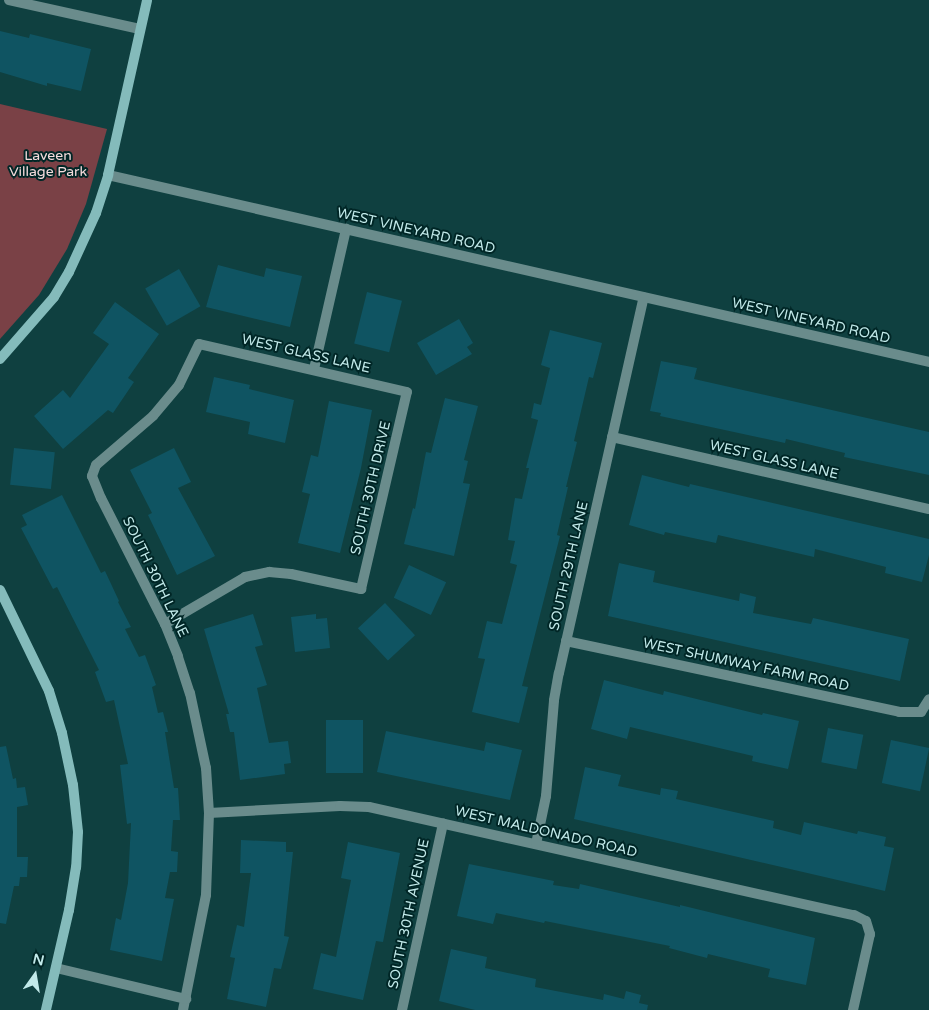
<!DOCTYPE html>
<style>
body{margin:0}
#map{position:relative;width:929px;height:1010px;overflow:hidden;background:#0f4040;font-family:"Varela Round",sans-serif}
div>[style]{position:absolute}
.green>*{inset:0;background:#7a4146}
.building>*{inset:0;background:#0f5462;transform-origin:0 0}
.street>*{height:10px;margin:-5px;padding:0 5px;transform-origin:5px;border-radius:5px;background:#6a8c8c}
.secondary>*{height:10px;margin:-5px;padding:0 5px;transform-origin:5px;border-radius:5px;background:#84bbbb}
span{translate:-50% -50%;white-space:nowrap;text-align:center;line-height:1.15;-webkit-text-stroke:4px #002626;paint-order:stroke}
.park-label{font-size:14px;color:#f5dbdc}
.street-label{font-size:14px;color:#c1e9e9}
.north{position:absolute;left:10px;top:950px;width:50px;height:50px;-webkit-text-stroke:4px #002626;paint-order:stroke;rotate:13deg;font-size:14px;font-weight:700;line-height:20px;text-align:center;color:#c1e9e9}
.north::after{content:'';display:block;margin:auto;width:18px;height:22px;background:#c1e9e9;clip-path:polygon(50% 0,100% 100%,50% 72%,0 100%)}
</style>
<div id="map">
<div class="green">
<i style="clip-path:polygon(0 104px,107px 129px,86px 204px,67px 249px,39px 295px,0 339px)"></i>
</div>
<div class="building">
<i style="clip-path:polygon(0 31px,29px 38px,30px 34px,91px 49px,81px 91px,47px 83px,47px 86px,0 72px)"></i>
<i style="clip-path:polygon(218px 265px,264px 277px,266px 268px,302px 276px,290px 327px,206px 307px)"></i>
<i style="left:179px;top:269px;width:43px;height:39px;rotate:60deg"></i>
<i style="left:367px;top:292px;width:36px;height:53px;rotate:14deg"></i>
<i style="clip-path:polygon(115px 302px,159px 334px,128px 378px,134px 382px,113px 413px,108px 410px,63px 449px,34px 416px,63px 390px,70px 398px,109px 344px,93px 333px)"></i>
<i style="clip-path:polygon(459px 319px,473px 343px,467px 347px,472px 354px,436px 375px,417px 343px)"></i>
<i style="clip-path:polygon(550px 330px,602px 343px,593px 378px,589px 377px,574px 441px,577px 442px,566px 487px,568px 487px,557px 535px,560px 536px,522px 686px,528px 687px,519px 723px,472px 712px,485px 659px,478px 658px,487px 621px,502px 624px,517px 565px,510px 563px,515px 541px,508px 540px,515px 498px,522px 499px,529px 468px,526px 468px,538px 420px,531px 418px,534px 403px,541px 405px,550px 368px,541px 365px)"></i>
<i style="clip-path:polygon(661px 361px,697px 368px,694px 379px,929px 432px,929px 475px,844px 457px,845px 453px,786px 439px,785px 443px,660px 416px,661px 413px,650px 411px)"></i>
<i style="clip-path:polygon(214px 377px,250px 385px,249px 389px,294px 400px,285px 443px,248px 434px,250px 422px,206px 412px)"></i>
<i style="clip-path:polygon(445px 398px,478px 406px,464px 460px,468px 461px,463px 483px,470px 484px,454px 556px,404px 544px,413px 508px,415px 509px,426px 452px,431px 453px)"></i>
<i style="clip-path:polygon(329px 401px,372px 410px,361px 468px,340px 553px,298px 543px,310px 494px,302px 492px,311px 455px,318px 457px)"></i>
<i style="left:14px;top:448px;width:41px;height:37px;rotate:6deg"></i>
<i style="clip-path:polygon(174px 448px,191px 482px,178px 488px,215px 556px,177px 575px,148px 515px,152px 513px,130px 470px)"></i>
<i style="clip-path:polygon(642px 475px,689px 487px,690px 484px,929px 539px,929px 555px,922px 582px,885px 573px,886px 567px,815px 549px,814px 557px,718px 535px,716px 543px,665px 532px,664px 535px,629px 525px)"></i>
<i style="clip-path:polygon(62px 495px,101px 573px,105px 571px,119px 601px,118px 602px,131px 627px,125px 629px,139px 657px,145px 655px,156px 685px,152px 687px,158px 713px,163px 712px,168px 732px,165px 732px,174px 788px,178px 788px,180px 820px,173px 820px,171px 851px,178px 852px,177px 872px,170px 872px,165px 898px,174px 899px,162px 961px,110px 950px,116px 918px,121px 920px,128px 883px,131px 823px,127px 824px,120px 765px,128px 764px,114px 700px,106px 702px,95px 672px,99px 670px,57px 587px,53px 589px,21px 528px,27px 525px,22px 515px)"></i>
<i style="clip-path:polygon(619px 563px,655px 571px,653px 582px,739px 601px,740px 593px,756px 597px,753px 613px,811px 624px,813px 618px,909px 639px,900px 681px,608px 616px)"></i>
<i style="left:409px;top:565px;width:41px;height:36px;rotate:25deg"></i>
<i style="left:385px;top:603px;width:44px;height:37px;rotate:47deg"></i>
<i style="clip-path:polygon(253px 614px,263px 645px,255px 647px,267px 685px,257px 688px,269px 743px,288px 741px,291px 763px,284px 764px,285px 774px,240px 780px,234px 732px,230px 732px,226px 714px,229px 714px,204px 629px)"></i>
<i style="clip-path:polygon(316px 614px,316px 619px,327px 618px,330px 648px,295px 652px,291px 617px)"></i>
<i style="clip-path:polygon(604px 680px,663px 695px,664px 691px,762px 715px,763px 713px,799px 721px,788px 769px,752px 761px,753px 756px,630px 727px,627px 739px,591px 729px)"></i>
<i style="left:326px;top:720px;width:37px;height:53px"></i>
<i style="left:828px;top:728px;width:36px;height:35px;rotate:11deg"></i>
<i style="clip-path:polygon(386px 731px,484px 751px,486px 742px,522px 750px,510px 800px,377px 772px)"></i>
<i style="left:891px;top:740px;width:39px;height:44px;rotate:12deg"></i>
<i style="clip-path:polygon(6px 746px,13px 779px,16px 778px,17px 788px,25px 787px,28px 805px,17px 807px,17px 857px,28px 857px,27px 877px,20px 877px,19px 886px,14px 886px,6px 924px,0 923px,0 747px)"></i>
<i style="clip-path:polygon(585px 767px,621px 775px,618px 786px,660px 795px,661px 788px,678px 791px,676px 799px,774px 821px,773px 828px,801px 835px,804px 822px,857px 834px,858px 831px,886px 837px,884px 846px,894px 848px,885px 891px,574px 819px)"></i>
<i style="clip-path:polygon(241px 840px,286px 842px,286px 852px,293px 852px,284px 936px,289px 937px,281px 969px,274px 968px,266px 1007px,227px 999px,235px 958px,230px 957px,237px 925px,244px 927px,251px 873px,240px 873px)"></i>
<i style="clip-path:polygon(348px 842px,400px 853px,383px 942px,376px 941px,363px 1000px,313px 989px,321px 953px,336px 957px,351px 880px,341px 878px)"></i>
<i style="clip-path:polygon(469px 864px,554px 881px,553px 885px,579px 889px,580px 884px,680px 907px,680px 905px,815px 938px,806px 985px,768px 977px,770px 969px,708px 954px,707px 958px,669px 948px,670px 946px,545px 921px,544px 923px,496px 913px,493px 924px,457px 916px)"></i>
<i style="clip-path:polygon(451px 949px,487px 957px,485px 968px,536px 979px,535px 987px,603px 1000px,604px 994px,624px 999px,626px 991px,641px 995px,639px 1003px,648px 1005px,647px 1010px,475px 1010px,439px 1001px)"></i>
</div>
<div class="street">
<i style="left:9px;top:0;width:134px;rotate:12.5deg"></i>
<i style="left:108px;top:175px;width:842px;rotate:12.83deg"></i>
<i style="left:314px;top:369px;width:144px;rotate:-77.1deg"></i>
<i style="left:612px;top:437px;width:325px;rotate:12.8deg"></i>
<i style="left:165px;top:624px;width:93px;rotate:-30.4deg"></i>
<i style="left:245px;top:577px;width:25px;rotate:-12deg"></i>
<i style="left:269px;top:572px;width:22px;rotate:5deg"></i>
<i style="left:291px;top:574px;width:72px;rotate:12.1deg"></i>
<i style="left:361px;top:589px;width:202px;rotate:-76.9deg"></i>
<i style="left:407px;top:392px;width:213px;rotate:-167deg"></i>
<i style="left:199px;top:344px;width:46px;rotate:116deg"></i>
<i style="left:179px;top:385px;width:40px;rotate:130deg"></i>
<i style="left:153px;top:416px;width:75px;rotate:139.3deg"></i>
<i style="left:96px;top:465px;width:12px;rotate:110deg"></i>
<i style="left:92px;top:476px;width:24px;rotate:68deg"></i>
<i style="left:101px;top:498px;width:141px;rotate:63.1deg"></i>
<i style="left:165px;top:624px;width:35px;rotate:68deg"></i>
<i style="left:178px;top:657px;width:38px;rotate:72deg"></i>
<i style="left:190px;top:693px;width:77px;rotate:78deg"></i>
<i style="left:206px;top:768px;width:45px;rotate:86.2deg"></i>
<i style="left:209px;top:813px;width:82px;rotate:92.1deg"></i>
<i style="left:206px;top:895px;width:117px;rotate:101.3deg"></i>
<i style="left:566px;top:641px;width:340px;rotate:12deg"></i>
<i style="left:899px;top:712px;width:22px"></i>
<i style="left:921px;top:712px;width:15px;rotate:-58deg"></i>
<i style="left:209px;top:813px;width:131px;rotate:-3.1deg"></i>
<i style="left:340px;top:806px;width:29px;rotate:2deg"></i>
<i style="left:369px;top:807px;width:497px;rotate:12.6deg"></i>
<i style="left:854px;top:915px;width:13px;rotate:27deg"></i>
<i style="left:866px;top:921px;width:14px;rotate:73deg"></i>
<i style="left:870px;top:934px;width:78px;rotate:102.6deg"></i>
<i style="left:536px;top:844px;width:49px;rotate:-78.2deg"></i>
<i style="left:546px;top:796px;width:96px;rotate:-85.2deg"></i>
<i style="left:554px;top:700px;width:27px;rotate:-80deg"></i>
<i style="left:559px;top:673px;width:385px;rotate:-77.3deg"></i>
<i style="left:56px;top:968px;width:134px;rotate:13.4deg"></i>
<i style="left:402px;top:1010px;width:191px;rotate:-77.6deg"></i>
</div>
<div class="secondary">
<i style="left:0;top:359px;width:82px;rotate:-48.9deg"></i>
<i style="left:54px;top:297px;width:29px;rotate:-59deg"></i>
<i style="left:69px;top:272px;width:65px;rotate:-65.4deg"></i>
<i style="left:96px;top:213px;width:40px;rotate:-72deg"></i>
<i style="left:108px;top:175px;width:179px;rotate:-77.4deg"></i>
<i style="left:0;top:590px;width:112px;rotate:64.1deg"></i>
<i style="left:49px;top:691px;width:44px;rotate:72.8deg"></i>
<i style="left:62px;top:733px;width:53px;rotate:78.1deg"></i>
<i style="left:73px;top:785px;width:47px;rotate:83.9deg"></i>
<i style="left:78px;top:832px;width:35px;rotate:93deg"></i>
<i style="left:76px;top:867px;width:44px;rotate:99.2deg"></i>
<i style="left:69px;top:910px;width:103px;rotate:103deg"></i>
</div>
<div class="park-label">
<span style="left:48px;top:164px">Laveen<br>Village Park</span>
</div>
<div class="street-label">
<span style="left:416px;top:231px;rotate:13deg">WEST VINEYARD ROAD</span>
<span style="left:811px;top:321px;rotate:13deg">WEST VINEYARD ROAD</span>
<span style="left:306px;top:354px;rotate:13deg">WEST GLASS LANE</span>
<span style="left:774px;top:460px;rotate:13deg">WEST GLASS LANE</span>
<span style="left:371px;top:488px;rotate:-77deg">SOUTH 30TH DRIVE</span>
<span style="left:569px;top:566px;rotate:-77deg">SOUTH 29TH LANE</span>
<span style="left:155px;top:577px;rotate:64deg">SOUTH 30TH LANE</span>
<span style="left:746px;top:665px;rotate:12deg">WEST SHUMWAY FARM ROAD</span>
<span style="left:546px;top:832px;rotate:13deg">WEST MALDONADO ROAD</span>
<span style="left:409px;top:914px;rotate:-78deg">SOUTH 30TH AVENUE</span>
</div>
<div class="north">N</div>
</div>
